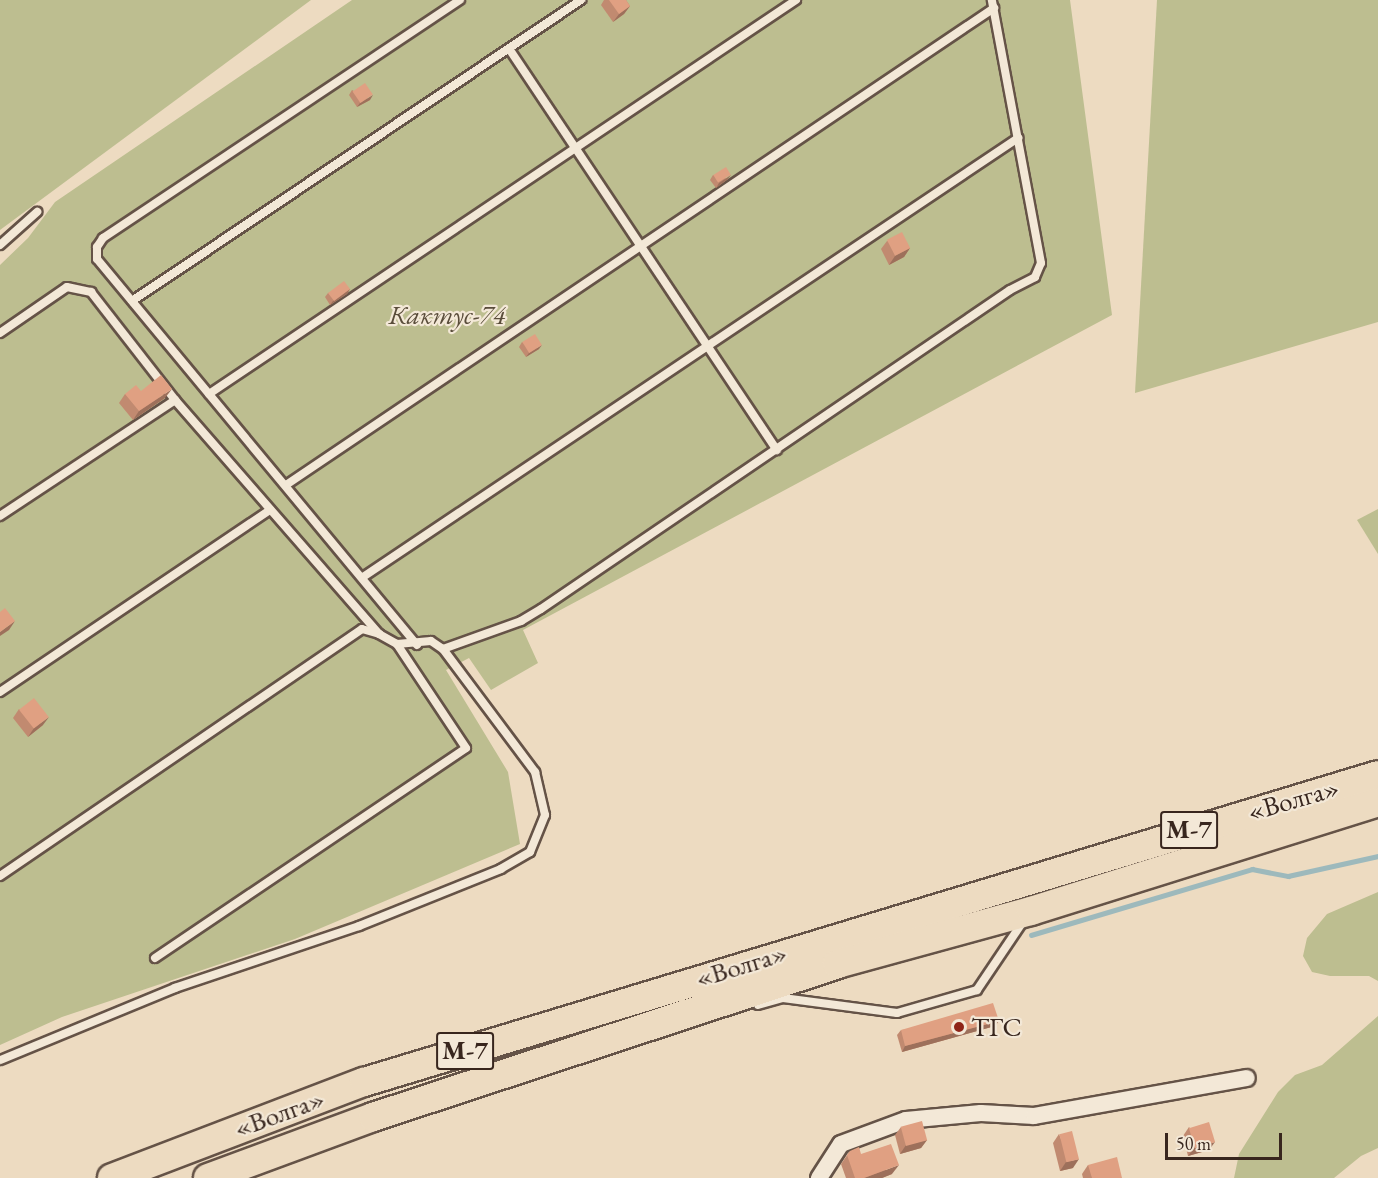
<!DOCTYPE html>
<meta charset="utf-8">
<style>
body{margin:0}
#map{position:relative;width:1378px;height:1178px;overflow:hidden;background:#eddbc1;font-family:"EB Garamond",serif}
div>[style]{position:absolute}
.green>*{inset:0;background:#bdbe90}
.stream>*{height:4.5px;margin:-2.25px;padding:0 2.25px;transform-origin:2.25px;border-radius:2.25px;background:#9db9bc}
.roads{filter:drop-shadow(2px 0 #655347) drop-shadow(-2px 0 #655347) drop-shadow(0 2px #655347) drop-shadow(0 -2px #655347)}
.lane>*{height:8px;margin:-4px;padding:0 4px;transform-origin:4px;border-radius:4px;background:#f3e8d7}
.street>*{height:16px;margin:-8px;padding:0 8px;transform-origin:8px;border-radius:8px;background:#f3e8d7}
.highway>*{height:28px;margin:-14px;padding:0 14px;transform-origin:14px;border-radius:14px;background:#eddbc1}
.wall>*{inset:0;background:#c18a70}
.shaded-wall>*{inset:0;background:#9d705b}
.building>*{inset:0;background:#e0a082;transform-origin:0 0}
.dots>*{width:16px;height:16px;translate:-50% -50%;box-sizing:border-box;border:3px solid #f3e8d7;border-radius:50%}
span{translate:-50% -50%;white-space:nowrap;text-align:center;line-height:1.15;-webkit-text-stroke:4.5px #f3e8d7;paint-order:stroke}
.shield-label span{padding:2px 4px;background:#f3e8d7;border:2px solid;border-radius:4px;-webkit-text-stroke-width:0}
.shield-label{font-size:26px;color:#38261e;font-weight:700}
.park-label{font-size:27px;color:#594c3a;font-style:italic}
.street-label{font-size:27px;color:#38261e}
.poi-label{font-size:27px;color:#38261e}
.left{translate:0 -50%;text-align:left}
.scale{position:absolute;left:1165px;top:1133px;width:117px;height:27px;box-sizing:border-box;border:3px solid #38261e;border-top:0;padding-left:8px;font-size:18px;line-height:21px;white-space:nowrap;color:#38261e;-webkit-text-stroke:4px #f3e8d7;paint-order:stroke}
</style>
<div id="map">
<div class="green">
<i style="clip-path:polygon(0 0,311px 0,0 230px)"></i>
<i style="clip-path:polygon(352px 0,1070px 0,1112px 315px,523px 630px,538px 663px,491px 690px,469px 658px,446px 670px,508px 772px,520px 844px,295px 939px,62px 1017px,0 1045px,0 265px,28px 238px,55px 202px)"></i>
<i style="clip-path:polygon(1157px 0,1378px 0,1378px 322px,1135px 393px)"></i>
<i style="clip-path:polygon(1378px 509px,1378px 554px,1357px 520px)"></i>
<i style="clip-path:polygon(1378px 892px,1378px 981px,1369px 976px,1330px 976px,1312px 972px,1303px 956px,1307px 938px,1327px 914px)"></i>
<i style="clip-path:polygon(1378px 1016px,1378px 1148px,1361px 1156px,1334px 1178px,1234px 1178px,1239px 1154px,1278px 1092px,1295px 1075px,1322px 1065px)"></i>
</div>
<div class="stream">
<i style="left:1031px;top:935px;width:231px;rotate:-16.6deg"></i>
<i style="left:1252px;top:869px;width:37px;rotate:11deg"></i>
<i style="left:1288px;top:876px;width:92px;rotate:-12.5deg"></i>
</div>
<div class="roads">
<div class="lane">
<i style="left:510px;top:50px;width:481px;rotate:56.3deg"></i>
<i style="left:0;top:245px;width:50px;rotate:-41.7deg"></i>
<i style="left:132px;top:301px;width:541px;rotate:-33.84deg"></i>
<i style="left:0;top:333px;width:81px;rotate:-34.5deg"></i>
<i style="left:67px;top:287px;width:25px;rotate:12deg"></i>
<i style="left:91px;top:292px;width:137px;rotate:52.1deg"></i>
<i style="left:175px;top:400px;width:310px;rotate:48.9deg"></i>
<i style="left:379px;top:634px;width:21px;rotate:29deg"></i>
<i style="left:397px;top:644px;width:34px;rotate:-5deg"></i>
<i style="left:431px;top:641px;width:14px;rotate:34deg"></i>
<i style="left:443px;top:649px;width:154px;rotate:53.2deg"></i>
<i style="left:535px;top:772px;width:44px;rotate:76.9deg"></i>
<i style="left:545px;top:815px;width:40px;rotate:112deg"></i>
<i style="left:530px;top:852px;width:34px;rotate:150deg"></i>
<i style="left:501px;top:869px;width:153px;rotate:158.1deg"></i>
<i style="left:359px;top:926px;width:194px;rotate:161.4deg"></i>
<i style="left:175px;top:988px;width:189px;rotate:157.6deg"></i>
<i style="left:209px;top:394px;width:707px;rotate:-33.87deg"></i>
<i style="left:286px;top:485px;width:854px;rotate:-33.97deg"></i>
<i style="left:0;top:516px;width:210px;rotate:-33.5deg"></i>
<i style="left:363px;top:577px;width:789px;rotate:-33.83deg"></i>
<i style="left:417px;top:645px;width:501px;rotate:-129.66deg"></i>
<i style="left:97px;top:259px;width:12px;rotate:-90deg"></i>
<i style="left:97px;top:247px;width:11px;rotate:-56deg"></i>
<i style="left:103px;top:238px;width:429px;rotate:-33.7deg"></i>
<i style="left:443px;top:649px;width:83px;rotate:-19.7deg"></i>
<i style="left:521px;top:621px;width:23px;rotate:-31deg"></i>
<i style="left:541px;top:609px;width:567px;rotate:-34.22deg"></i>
<i style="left:1010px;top:290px;width:28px;rotate:-27deg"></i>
<i style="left:1035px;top:277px;width:15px;rotate:-67deg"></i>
<i style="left:1041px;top:263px;width:268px;rotate:-100.6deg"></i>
<i style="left:0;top:692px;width:326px;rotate:-34deg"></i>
<i style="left:0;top:876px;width:438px;rotate:-34.3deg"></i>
<i style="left:362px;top:629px;width:18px;rotate:16deg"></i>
<i style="left:155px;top:958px;width:375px;rotate:-34deg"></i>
<i style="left:466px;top:748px;width:125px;rotate:-123.6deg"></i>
<i style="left:758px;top:1005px;width:26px;rotate:-16deg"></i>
<i style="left:783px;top:998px;width:115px;rotate:7.5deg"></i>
<i style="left:897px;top:1013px;width:83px;rotate:-16deg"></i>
<i style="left:977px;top:990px;width:84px;rotate:-56.1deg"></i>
</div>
<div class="street">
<i style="left:819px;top:1178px;width:40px;rotate:-57.1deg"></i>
<i style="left:841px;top:1144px;width:69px;rotate:-20.3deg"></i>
<i style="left:906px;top:1120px;width:75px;rotate:-5.3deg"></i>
<i style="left:981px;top:1113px;width:53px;rotate:3.2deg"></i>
<i style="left:1034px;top:1116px;width:216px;rotate:-10.1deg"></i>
</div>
<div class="highway">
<i style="left:112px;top:1178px;width:270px;rotate:-20.9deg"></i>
<i style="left:364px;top:1082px;width:1059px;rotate:-16.84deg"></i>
<i style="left:208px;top:1178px;width:176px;rotate:-20.3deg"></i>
<i style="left:373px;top:1117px;width:489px;rotate:-18.2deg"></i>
<i style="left:837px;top:964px;width:201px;rotate:-15.3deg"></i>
<i style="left:1031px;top:911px;width:364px;rotate:-17.4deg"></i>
</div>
</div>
<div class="wall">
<i style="clip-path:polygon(604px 0,626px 0,630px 6px,624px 14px,613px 22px,601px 5px)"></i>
<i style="clip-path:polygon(352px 90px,370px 100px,357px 107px,349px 95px)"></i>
<i style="clip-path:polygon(713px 175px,728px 179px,716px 188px,710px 180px)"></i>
<i style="clip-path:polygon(887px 241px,910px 248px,904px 257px,889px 265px,881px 249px)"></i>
<i style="clip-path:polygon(350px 289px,347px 294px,330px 305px,325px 297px,328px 293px)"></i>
<i style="clip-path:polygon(522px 342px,539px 349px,526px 357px,519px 347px)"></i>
<i style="clip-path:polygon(125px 394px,165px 398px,133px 420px,119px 403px)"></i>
<i style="clip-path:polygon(19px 709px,43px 725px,28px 737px,13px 718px)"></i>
<i style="clip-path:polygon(999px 1021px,995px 1026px,902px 1052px,897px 1035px,901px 1030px)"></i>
<i style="clip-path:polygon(901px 1127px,927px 1140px,921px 1148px,900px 1154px,895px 1135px)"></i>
<i style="clip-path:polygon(1189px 1127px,1209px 1150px,1188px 1156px,1183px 1136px)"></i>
<i style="clip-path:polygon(1059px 1134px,1073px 1168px,1060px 1171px,1053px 1143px)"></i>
<i style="clip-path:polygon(850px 1151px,861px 1154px,892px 1174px,882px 1178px,846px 1178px,841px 1164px)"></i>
<i style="clip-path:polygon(1088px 1165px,1122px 1178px,1083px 1178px,1082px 1174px)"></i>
</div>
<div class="shaded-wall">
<i style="clip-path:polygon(630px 6px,624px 14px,613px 22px,619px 14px)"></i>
<i style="clip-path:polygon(373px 95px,370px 100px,357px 107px,360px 103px)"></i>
<i style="clip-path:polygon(731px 175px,728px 179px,716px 188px,719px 183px)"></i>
<i style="clip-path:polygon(910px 248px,904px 257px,889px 265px,895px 256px)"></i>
<i style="clip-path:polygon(350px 289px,347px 294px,330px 305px,333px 301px)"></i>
<i style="clip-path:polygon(542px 345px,539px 349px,526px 357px,529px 353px)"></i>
<i style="clip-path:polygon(172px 389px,165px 398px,133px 420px,139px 411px)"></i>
<i style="clip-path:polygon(15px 621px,9px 630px,0 636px,0 632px)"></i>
<i style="clip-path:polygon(49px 717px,43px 725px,28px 737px,34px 728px)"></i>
<i style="clip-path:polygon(999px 1021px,995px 1026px,902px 1052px,905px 1046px)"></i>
<i style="clip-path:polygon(927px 1140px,921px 1148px,900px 1154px,906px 1145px)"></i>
<i style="clip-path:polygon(1215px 1142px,1209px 1150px,1188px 1156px,1194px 1148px)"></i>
<i style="clip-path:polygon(1079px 1159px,1073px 1168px,1060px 1171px,1066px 1162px)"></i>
<i style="clip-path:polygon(899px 1165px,892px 1174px,882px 1178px,864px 1178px)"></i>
</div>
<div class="building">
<i style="clip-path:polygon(609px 0,626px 0,630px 6px,619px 14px)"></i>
<i style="left:365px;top:83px;width:14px;height:15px;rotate:56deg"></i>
<i style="left:726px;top:167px;width:9px;height:15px;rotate:58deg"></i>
<i style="left:902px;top:232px;width:18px;height:17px;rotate:63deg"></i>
<i style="left:344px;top:281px;width:10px;height:20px;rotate:53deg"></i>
<i style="left:535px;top:334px;width:13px;height:15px;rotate:58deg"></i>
<i style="clip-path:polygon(161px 375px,172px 389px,139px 411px,125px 394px,136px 385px,141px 391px)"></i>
<i style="clip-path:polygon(5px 608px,15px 621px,0 632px,0 612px)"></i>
<i style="left:34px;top:698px;width:24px;height:19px;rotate:52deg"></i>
<i style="clip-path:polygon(993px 1003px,999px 1021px,905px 1046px,901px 1030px)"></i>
<i style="left:922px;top:1121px;width:20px;height:22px;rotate:75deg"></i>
<i style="left:1209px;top:1122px;width:21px;height:21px;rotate:73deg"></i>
<i style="left:1072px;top:1131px;width:29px;height:13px;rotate:76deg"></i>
<i style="clip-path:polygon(891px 1144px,899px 1165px,864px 1178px,855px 1178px,847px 1155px,850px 1151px,859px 1147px,861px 1154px)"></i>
<i style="clip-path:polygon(1117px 1157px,1122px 1178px,1092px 1178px,1088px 1165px)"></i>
</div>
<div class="dots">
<i style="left:959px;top:1027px;background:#8f2418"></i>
</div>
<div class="shield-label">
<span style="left:1189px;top:830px">М-7</span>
<span style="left:465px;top:1051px">М-7</span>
</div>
<div class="park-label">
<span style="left:447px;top:315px">Кактус-74</span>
</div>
<div class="street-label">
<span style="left:1293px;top:799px;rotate:-16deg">«Волга»</span>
<span style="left:741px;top:965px;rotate:-17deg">«Волга»</span>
<span style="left:279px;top:1113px;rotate:-20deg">«Волга»</span>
</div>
<div class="poi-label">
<span class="left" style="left:971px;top:1027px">ТГС</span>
</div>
<div class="scale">50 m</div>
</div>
